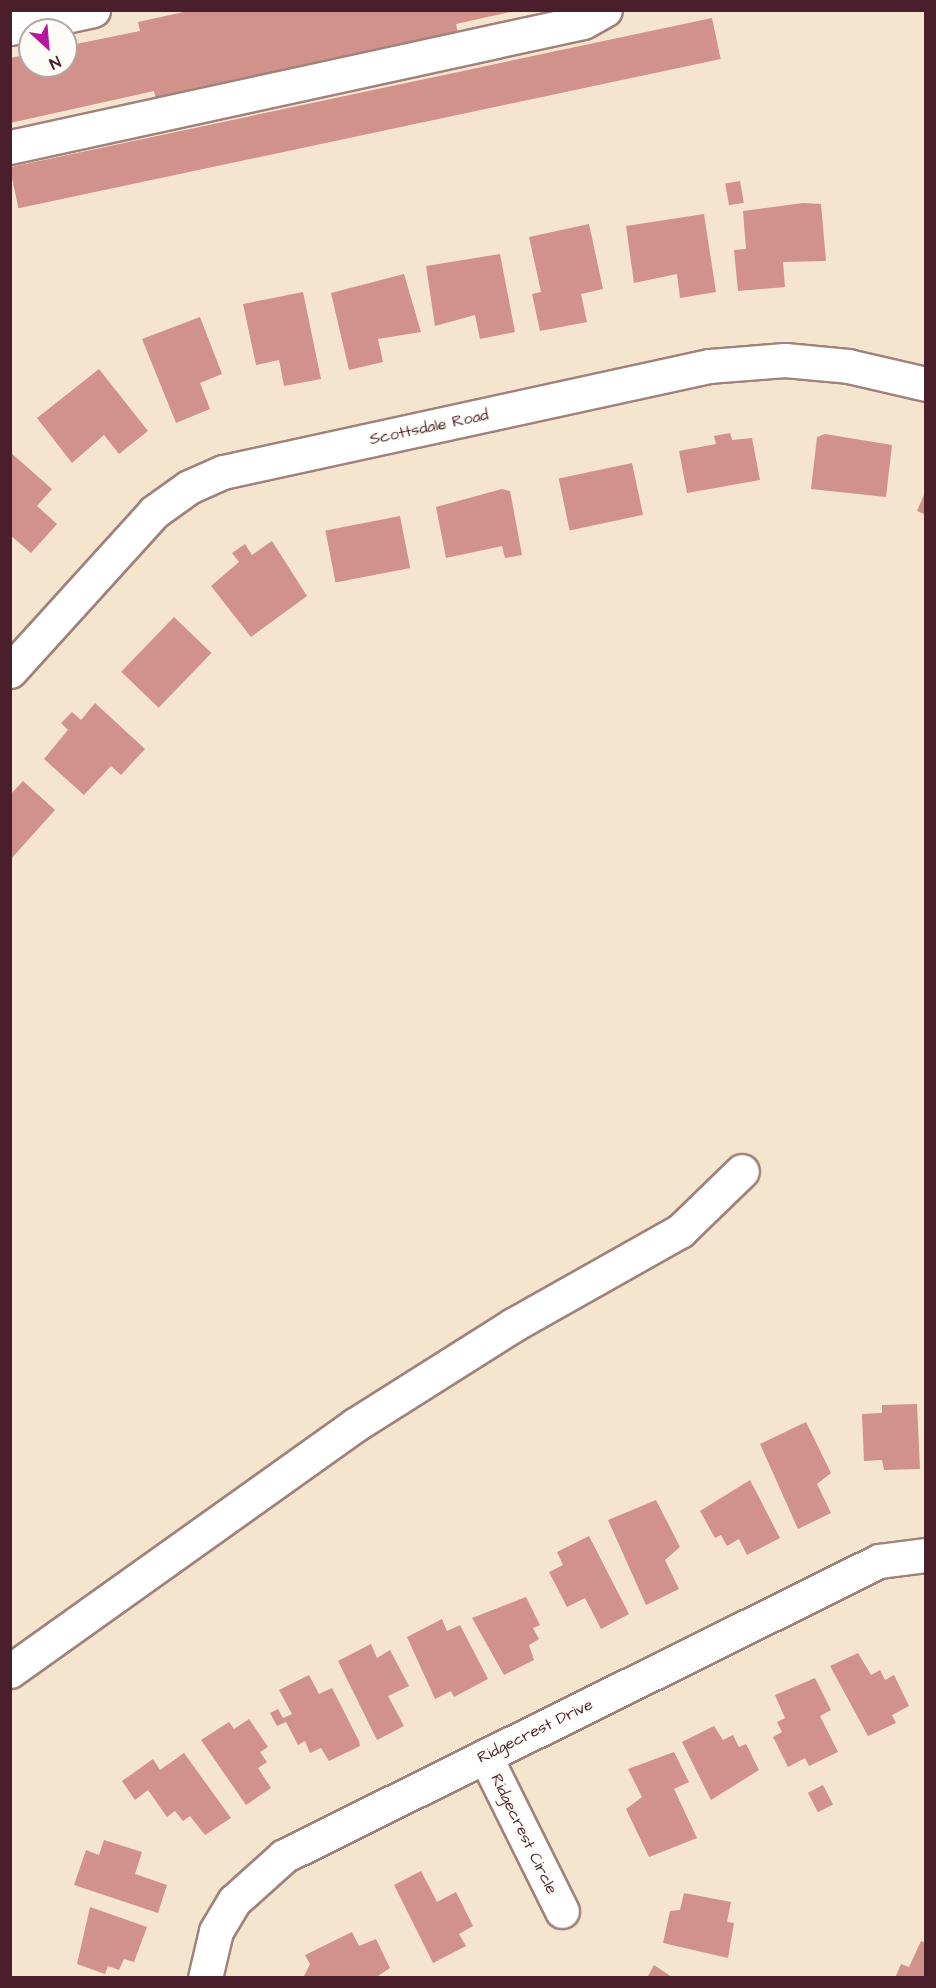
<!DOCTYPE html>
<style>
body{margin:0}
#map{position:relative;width:936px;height:1988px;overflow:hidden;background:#f6e5ce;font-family:"Architects Daughter",sans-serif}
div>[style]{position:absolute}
.building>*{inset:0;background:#d2928c;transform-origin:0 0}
.roads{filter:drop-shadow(2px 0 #a0827c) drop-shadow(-2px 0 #a0827c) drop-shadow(0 2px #a0827c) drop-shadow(0 -2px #a0827c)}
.minor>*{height:33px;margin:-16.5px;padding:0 16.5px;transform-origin:16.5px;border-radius:16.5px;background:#fff}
span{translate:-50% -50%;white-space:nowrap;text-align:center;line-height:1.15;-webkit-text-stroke:5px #fdfcf7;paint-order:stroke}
.street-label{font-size:16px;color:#4a1f2b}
.frame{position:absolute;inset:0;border:12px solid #4a1f2b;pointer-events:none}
.north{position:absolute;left:18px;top:18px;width:60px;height:60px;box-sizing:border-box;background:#fdfcf7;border:2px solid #b5a4a5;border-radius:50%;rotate:154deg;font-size:16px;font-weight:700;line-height:24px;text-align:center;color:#4a1f2b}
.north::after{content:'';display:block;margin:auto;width:21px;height:27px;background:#b5179e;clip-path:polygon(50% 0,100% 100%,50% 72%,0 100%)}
</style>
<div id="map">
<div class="building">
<i style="clip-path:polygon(193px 10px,513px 10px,514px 11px,456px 24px,458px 33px,156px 100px,154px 91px,10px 123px,10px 58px,30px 54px,30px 66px,66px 66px,66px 46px,140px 31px,138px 22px)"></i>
<i style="left:712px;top:18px;width:42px;height:718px;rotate:78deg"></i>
<i style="left:740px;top:181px;width:22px;height:15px;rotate:80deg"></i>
<i style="clip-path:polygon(803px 203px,821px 204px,826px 261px,783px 262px,785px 287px,738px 291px,734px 250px,746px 249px,743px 211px)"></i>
<i style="clip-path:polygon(704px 214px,716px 292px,680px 298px,677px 274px,634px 283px,626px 226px)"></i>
<i style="clip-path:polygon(589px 224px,603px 289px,581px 294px,587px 322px,540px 331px,532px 294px,541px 292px,529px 237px)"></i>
<i style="clip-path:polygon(500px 254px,515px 332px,480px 339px,475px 315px,435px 326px,426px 266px)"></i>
<i style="clip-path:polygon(404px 274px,421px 332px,378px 339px,383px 362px,349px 370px,331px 293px)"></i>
<i style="clip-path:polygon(303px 292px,321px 379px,284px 386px,279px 360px,256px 365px,243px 304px)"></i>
<i style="clip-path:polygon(200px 317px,222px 374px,200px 383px,210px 409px,176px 423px,142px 339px)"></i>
<i style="clip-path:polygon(99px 369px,148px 431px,119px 454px,104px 435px,72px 463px,37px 418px)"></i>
<i style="clip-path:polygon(730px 433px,732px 440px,752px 438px,760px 480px,687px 493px,679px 451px,716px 444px,714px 436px)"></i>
<i style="clip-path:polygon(825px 434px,892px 445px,886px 497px,811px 489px,817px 437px)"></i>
<i style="clip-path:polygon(10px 452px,52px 489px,37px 506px,57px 524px,31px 553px,10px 535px)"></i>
<i style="left:632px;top:463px;width:53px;height:75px;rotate:78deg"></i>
<i style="clip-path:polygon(502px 489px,510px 491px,522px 555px,505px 558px,502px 546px,446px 558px,436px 507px)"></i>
<i style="clip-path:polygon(926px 490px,926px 515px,917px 511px)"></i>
<i style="left:400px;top:516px;width:53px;height:76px;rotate:79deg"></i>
<i style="clip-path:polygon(272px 541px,307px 596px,251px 637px,211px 586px,239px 562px,232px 553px,245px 544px,252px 555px)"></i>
<i style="left:174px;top:617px;width:52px;height:76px;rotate:44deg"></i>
<i style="clip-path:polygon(95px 703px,145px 749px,121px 775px,111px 766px,84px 795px,44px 759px,68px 730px,61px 723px,72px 712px,81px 720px)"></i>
<i style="clip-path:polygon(23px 781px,55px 810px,10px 860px,10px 795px)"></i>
<i style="clip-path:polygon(917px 1404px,920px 1469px,884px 1470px,882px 1460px,864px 1461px,862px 1414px,882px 1413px,882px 1405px)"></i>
<i style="clip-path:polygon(806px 1422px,831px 1473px,817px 1484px,831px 1513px,798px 1529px,760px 1444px)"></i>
<i style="clip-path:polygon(750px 1480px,780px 1538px,747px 1555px,739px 1539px,727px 1546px,721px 1535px,715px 1538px,700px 1511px)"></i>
<i style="clip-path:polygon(656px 1500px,680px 1547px,665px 1560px,679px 1589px,646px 1605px,608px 1520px)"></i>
<i style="clip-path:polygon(589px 1536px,629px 1614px,601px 1629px,585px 1598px,567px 1607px,549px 1572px,563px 1565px,557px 1552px)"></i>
<i style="clip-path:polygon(526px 1597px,540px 1625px,533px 1628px,539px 1639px,529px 1645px,534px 1660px,504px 1675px,472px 1618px)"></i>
<i style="clip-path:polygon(442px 1619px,447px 1631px,460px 1625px,488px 1679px,454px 1697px,451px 1691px,435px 1699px,407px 1637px)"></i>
<i style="clip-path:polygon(371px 1644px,377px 1658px,390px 1650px,409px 1686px,388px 1696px,404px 1726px,377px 1740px,338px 1661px)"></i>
<i style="clip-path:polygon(858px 1653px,871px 1675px,880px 1670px,885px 1680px,894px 1675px,909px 1706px,892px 1715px,896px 1723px,868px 1736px,830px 1666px)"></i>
<i style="clip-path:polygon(309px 1675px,319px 1694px,332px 1688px,359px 1741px,360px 1746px,329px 1761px,321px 1748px,310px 1753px,305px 1741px,298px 1745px,286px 1722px,277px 1726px,270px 1713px,278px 1709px,283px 1718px,292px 1714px,279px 1690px)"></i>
<i style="clip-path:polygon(815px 1678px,831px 1710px,820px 1716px,838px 1752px,809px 1766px,805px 1758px,788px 1767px,773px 1737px,782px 1732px,777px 1722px,785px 1718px,775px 1695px)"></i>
<i style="clip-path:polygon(249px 1719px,268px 1747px,260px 1752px,267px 1762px,258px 1768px,271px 1788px,246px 1805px,201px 1740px,229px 1722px,234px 1729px)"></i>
<i style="clip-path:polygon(714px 1726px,723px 1740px,733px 1735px,739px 1747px,746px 1744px,759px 1770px,711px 1800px,682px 1742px)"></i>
<i style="clip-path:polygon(674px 1752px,689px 1782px,674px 1789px,697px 1838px,649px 1857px,626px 1809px,642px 1797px,628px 1769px)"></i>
<i style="clip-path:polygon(184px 1753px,231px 1818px,205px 1835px,190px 1816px,183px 1821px,175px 1811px,167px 1817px,148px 1790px,135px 1800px,122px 1781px,153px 1759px,160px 1770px)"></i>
<i style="left:823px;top:1785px;width:22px;height:17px;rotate:63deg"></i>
<i style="clip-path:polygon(104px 1840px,142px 1852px,135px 1874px,167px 1885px,158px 1913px,74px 1885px,86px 1850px,99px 1855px)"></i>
<i style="clip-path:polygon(421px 1871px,437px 1902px,456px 1892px,473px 1926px,459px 1934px,466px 1946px,433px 1963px,394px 1885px)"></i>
<i style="clip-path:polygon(684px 1893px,731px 1902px,727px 1922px,734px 1923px,728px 1958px,663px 1943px,670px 1911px,680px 1910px)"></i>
<i style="clip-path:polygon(90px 1907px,147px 1927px,134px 1962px,124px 1959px,119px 1970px,108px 1966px,105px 1974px,77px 1964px)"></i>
<i style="clip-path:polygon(352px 1932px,359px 1946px,376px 1939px,390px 1968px,375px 1978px,303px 1978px,310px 1964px,305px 1955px)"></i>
<i style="clip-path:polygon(921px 1941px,926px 1943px,926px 1978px,895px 1978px,901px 1964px,909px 1967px)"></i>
<i style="clip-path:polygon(654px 1965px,669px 1975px,672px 1978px,647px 1978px)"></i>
</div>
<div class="roads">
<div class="minor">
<i style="left:10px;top:28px;width:85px;rotate:-12.2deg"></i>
<i style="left:10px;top:147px;width:586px;rotate:-12.31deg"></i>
<i style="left:583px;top:22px;width:25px;rotate:-29deg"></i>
<i style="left:10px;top:671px;width:215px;rotate:-47.8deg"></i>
<i style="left:154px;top:512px;width:43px;rotate:-35.5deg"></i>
<i style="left:189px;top:487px;width:37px;rotate:-24deg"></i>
<i style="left:223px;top:472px;width:498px;rotate:-12.3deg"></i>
<i style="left:710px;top:366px;width:75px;rotate:-4.6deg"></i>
<i style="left:785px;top:360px;width:63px;rotate:5.4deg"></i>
<i style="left:848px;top:366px;width:80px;rotate:13deg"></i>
<i style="left:10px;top:1671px;width:424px;rotate:-35.5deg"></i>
<i style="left:355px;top:1425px;width:187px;rotate:-32.3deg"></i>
<i style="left:513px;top:1325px;width:192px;rotate:-29.4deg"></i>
<i style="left:680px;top:1231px;width:86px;rotate:-44.1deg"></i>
<i style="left:485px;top:1756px;width:173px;rotate:63.6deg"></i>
<i style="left:205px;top:1978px;width:48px;rotate:-76.8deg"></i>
<i style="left:216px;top:1931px;width:35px;rotate:-59deg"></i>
<i style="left:234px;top:1901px;width:67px;rotate:-42deg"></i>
<i style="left:284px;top:1856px;width:664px;rotate:-26.37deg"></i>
<i style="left:879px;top:1561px;width:47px;rotate:-7.3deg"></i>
</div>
</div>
<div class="street-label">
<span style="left:429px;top:427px;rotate:-12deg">Scottsdale Road</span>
<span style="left:535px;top:1731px;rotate:-26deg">Ridgecrest Drive</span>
<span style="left:524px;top:1834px;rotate:64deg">Ridgecrest Circle</span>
</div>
<div class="frame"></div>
<div class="north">N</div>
</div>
